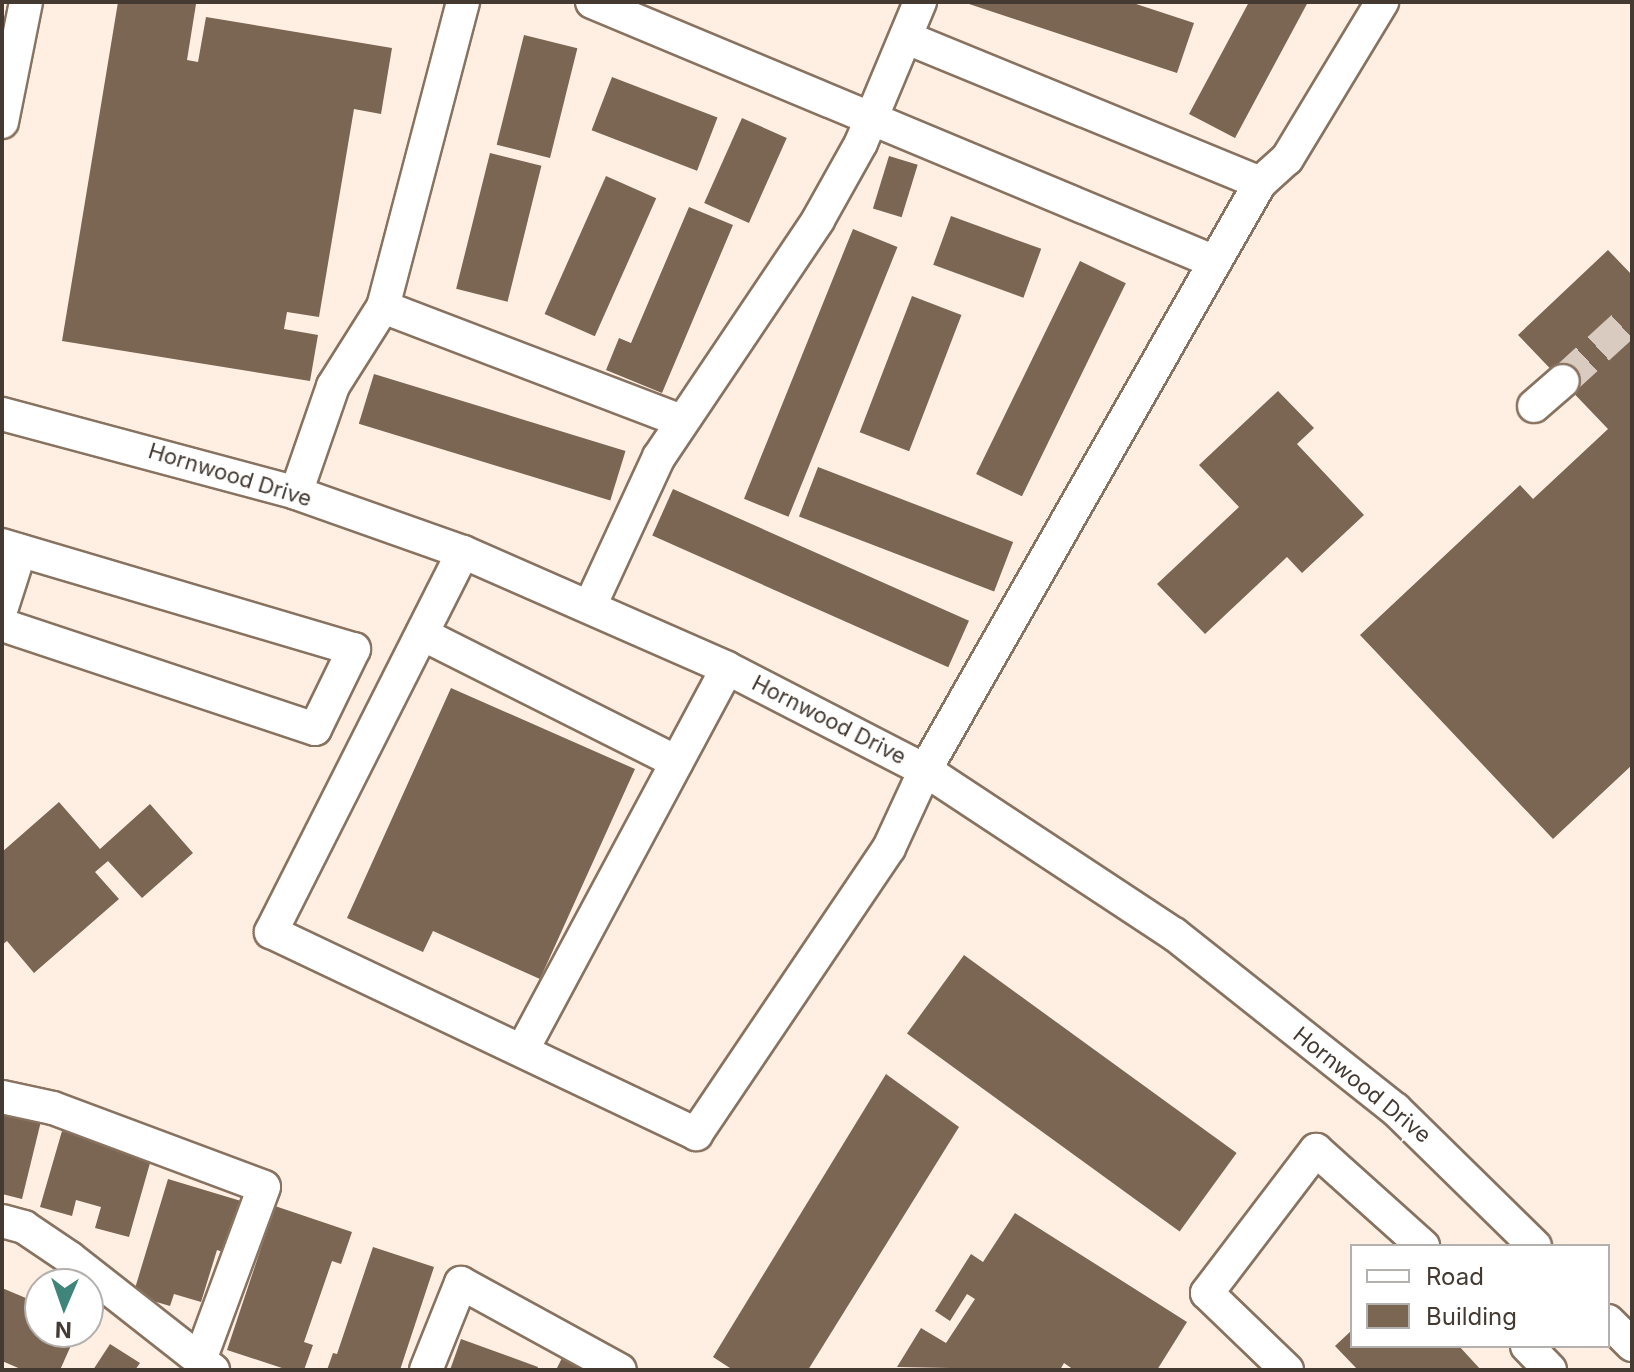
<!DOCTYPE html>
<style>
body{margin:0}
#map{position:relative;width:1634px;height:1372px;overflow:hidden;background:#ffefe3;font-family:Inter,sans-serif}
div>[style]{position:absolute}
.building>*{inset:0;background:#7b6553;transform-origin:0 0}
.minor-tunnel>*{height:32px;margin-top:-16px;transform-origin:0;background:repeating-linear-gradient(90deg,#dacbc0 0 32px,transparent 0 48px)}
.roads{filter:drop-shadow(2px 0 #887260) drop-shadow(-2px 0 #887260) drop-shadow(0 2px #887260) drop-shadow(0 -2px #887260)}
.minor>*{height:32px;margin:-16px;padding:0 16px;transform-origin:16px;border-radius:16px;background:#fff}
span{translate:-50% -50%;white-space:nowrap;text-align:center;line-height:1.15;-webkit-text-stroke:8px #fff;paint-order:stroke}
.street-label{font-size:22px;color:#443a32}
.frame{position:absolute;inset:0;border:4px solid #443a32;pointer-events:none}
.legend{position:absolute;left:1350px;top:1244px;width:260px;height:104px;box-sizing:border-box;background:#fff;border:2px solid #b4b0ad;margin:0;padding:10px 14px;list-style:none;font-size:24px;color:#443a32}
.legend li{display:flex;align-items:center;gap:16px;height:40px}
.legend b{width:40px;border:2px solid #b4b0ad}
.north{position:absolute;left:24px;top:1268px;width:80px;height:80px;box-sizing:border-box;background:#fff;border:2px solid #b4b0ad;border-radius:50%;rotate:182deg;font-size:22px;font-weight:700;line-height:32px;text-align:center;color:#443a32}
.north::after{content:'';display:block;margin:auto;width:28px;height:36px;background:#3f857c;clip-path:polygon(50% 0,100% 100%,50% 72%,0 100%)}
</style>
<div id="map">
<div class="building">
<i style="clip-path:polygon(118px 2px,196px 4px,187px 60px,198px 62px,206px 17px,392px 48px,381px 114px,354px 109px,319px 317px,287px 312px,284px 329px,318px 335px,310px 381px,62px 341px)"></i>
<i style="clip-path:polygon(1130px 2px,1194px 23px,1177px 73px,966px 3px)"></i>
<i style="clip-path:polygon(1249px 2px,1308px 2px,1235px 138px,1189px 114px)"></i>
<i style="left:524px;top:35px;width:55px;height:113px;rotate:14deg"></i>
<i style="left:612px;top:77px;width:113px;height:57px;rotate:21deg"></i>
<i style="left:742px;top:118px;width:49px;height:93px;rotate:24deg"></i>
<i style="left:490px;top:153px;width:53px;height:140px;rotate:14deg"></i>
<i style="left:889px;top:156px;width:30px;height:55px;rotate:17deg"></i>
<i style="left:606px;top:176px;width:55px;height:151px;rotate:24deg"></i>
<i style="clip-path:polygon(689px 207px,733px 225px,662px 393px,606px 370px,619px 338px,631px 343px)"></i>
<i style="left:951px;top:216px;width:96px;height:52px;rotate:20deg"></i>
<i style="left:853px;top:229px;width:48px;height:291px;rotate:22deg"></i>
<i style="clip-path:polygon(1608px 250px,1632px 275px,1632px 765px,1553px 839px,1360px 635px,1520px 485px,1533px 499px,1608px 429px,1518px 335px)"></i>
<i style="left:1080px;top:261px;width:51px;height:237px;rotate:26deg"></i>
<i style="left:912px;top:296px;width:53px;height:146px;rotate:21deg"></i>
<i style="left:374px;top:374px;width:263px;height:52px;rotate:17deg"></i>
<i style="clip-path:polygon(1278px 391px,1314px 428px,1297px 444px,1364px 515px,1302px 573px,1287px 557px,1205px 634px,1157px 584px,1239px 507px,1199px 465px)"></i>
<i style="left:818px;top:467px;width:209px;height:53px;rotate:21deg"></i>
<i style="left:673px;top:489px;width:324px;height:51px;rotate:24deg"></i>
<i style="clip-path:polygon(451px 688px,635px 769px,540px 979px,433px 931px,423px 952px,347px 918px)"></i>
<i style="clip-path:polygon(59px 802px,100px 849px,150px 804px,193px 853px,142px 898px,108px 861px,95px 872px,119px 899px,34px 973px,7px 941px,2px 945px,2px 852px)"></i>
<i style="left:964px;top:955px;width:337px;height:97px;rotate:36deg"></i>
<i style="clip-path:polygon(886px 1074px,959px 1127px,808px 1370px,733px 1370px,713px 1357px)"></i>
<i style="clip-path:polygon(2px 1108px,42px 1117px,22px 1199px,2px 1194px)"></i>
<i style="clip-path:polygon(62px 1131px,152px 1156px,129px 1237px,95px 1228px,101px 1207px,76px 1200px,72px 1216px,40px 1207px)"></i>
<i style="clip-path:polygon(168px 1179px,241px 1201px,226px 1253px,217px 1250px,201px 1302px,174px 1294px,170px 1306px,133px 1295px)"></i>
<i style="clip-path:polygon(275px 1206px,352px 1232px,341px 1264px,332px 1261px,304px 1342px,313px 1345px,304px 1370px,288px 1370px,227px 1350px)"></i>
<i style="clip-path:polygon(1015px 1213px,1187px 1322px,1157px 1370px,1074px 1370px,1064px 1363px,1060px 1370px,897px 1367px,921px 1328px,946px 1343px,975px 1299px,967px 1294px,950px 1321px,935px 1311px,971px 1254px,983px 1262px)"></i>
<i style="clip-path:polygon(373px 1247px,434px 1267px,400px 1370px,327px 1370px,333px 1353px,337px 1354px)"></i>
<i style="clip-path:polygon(2px 1288px,40px 1304px,40px 1332px,77px 1332px,60px 1370px,23px 1370px,2px 1361px)"></i>
<i style="clip-path:polygon(1352px 1330px,1352px 1346px,1459px 1346px,1481px 1370px,1358px 1370px,1335px 1346px)"></i>
<i style="clip-path:polygon(461px 1339px,538px 1367px,537px 1370px,450px 1370px)"></i>
<i style="clip-path:polygon(110px 1344px,140px 1363px,135px 1370px,93px 1370px)"></i>
<i style="clip-path:polygon(563px 1356px,590px 1370px,556px 1370px)"></i>
</div>
<div class="minor-tunnel">
<i style="left:1563px;top:381px;width:93px;rotate:-42.4deg"></i>
</div>
<div class="roads">
<div class="minor">
<i style="left:592px;top:2px;width:675px;rotate:22.65deg"></i>
<i style="left:907px;top:38px;width:382px;rotate:22.3deg"></i>
<i style="left:2px;top:122px;width:122px;rotate:-78.7deg"></i>
<i style="left:383px;top:307px;width:320px;rotate:20.9deg"></i>
<i style="left:1534px;top:406px;width:38px;rotate:-41deg"></i>
<i style="left:2px;top:414px;width:304px;rotate:15deg"></i>
<i style="left:296px;top:493px;width:177px;rotate:19.5deg"></i>
<i style="left:463px;top:552px;width:288px;rotate:23.7deg"></i>
<i style="left:727px;top:668px;width:223px;rotate:27.3deg"></i>
<i style="left:925px;top:770px;width:298px;rotate:33.4deg"></i>
<i style="left:1174px;top:934px;width:282px;rotate:38.4deg"></i>
<i style="left:1395px;top:1109px;width:196px;rotate:44.4deg"></i>
<i style="left:296px;top:493px;width:113px;rotate:-70.9deg"></i>
<i style="left:333px;top:386px;width:93px;rotate:-57.7deg"></i>
<i style="left:383px;top:307px;width:315px;rotate:-75.3deg"></i>
<i style="left:2px;top:545px;width:367px;rotate:16.5deg"></i>
<i style="left:354px;top:649px;width:89px;rotate:116deg"></i>
<i style="left:315px;top:729px;width:330px;rotate:-161.6deg"></i>
<i style="left:463px;top:552px;width:426px;rotate:116.8deg"></i>
<i style="left:271px;top:932px;width:471px;rotate:25.4deg"></i>
<i style="left:696px;top:1134px;width:345px;rotate:-56deg"></i>
<i style="left:889px;top:848px;width:86px;rotate:-65.2deg"></i>
<i style="left:925px;top:770px;width:676px;rotate:-60.29deg"></i>
<i style="left:1260px;top:183px;width:36px;rotate:-42deg"></i>
<i style="left:1287px;top:159px;width:184px;rotate:-58.8deg"></i>
<i style="left:590px;top:606px;width:164px;rotate:-65.2deg"></i>
<i style="left:659px;top:457px;width:285px;rotate:-56.1deg"></i>
<i style="left:818px;top:220px;width:88px;rotate:-60.8deg"></i>
<i style="left:861px;top:143px;width:153px;rotate:-67.3deg"></i>
<i style="left:2px;top:607px;width:59px;rotate:-72.2deg"></i>
<i style="left:422px;top:634px;width:285px;rotate:26.7deg"></i>
<i style="left:523px;top:1049px;width:432px;rotate:-61.8deg"></i>
<i style="left:2px;top:1097px;width:52px;rotate:12.2deg"></i>
<i style="left:53px;top:1108px;width:225px;rotate:20.5deg"></i>
<i style="left:264px;top:1187px;width:184px;rotate:110.3deg"></i>
<i style="left:2px;top:1221px;width:23px;rotate:15deg"></i>
<i style="left:24px;top:1227px;width:55px;rotate:34deg"></i>
<i style="left:70px;top:1258px;width:182px;rotate:38.1deg"></i>
<i style="left:1608px;top:1321px;width:34px;rotate:45deg"></i>
<i style="left:1527px;top:1346px;width:33px;rotate:46deg"></i>
<i style="left:426px;top:1370px;width:94px;rotate:-68.1deg"></i>
<i style="left:461px;top:1283px;width:181px;rotate:28.7deg"></i>
<i style="left:1287px;top:1370px;width:111px;rotate:-136.1deg"></i>
<i style="left:1207px;top:1293px;width:180px;rotate:-52.7deg"></i>
<i style="left:1316px;top:1150px;width:144px;rotate:41.9deg"></i>
</div>
</div>
<div class="street-label">
<span style="left:230px;top:475px;rotate:17deg">Hornwood Drive</span>
<span style="left:829px;top:720px;rotate:27deg">Hornwood Drive</span>
<span style="left:1362px;top:1085px;rotate:39deg">Hornwood Drive</span>
</div>
<div class="frame"></div>
<ul class="legend">
<li><b style="height:10px;background:#fff"></b>Road</li>
<li><b style="height:22px;background:#7b6553"></b>Building</li>
</ul>
<div class="north">N</div>
</div>
